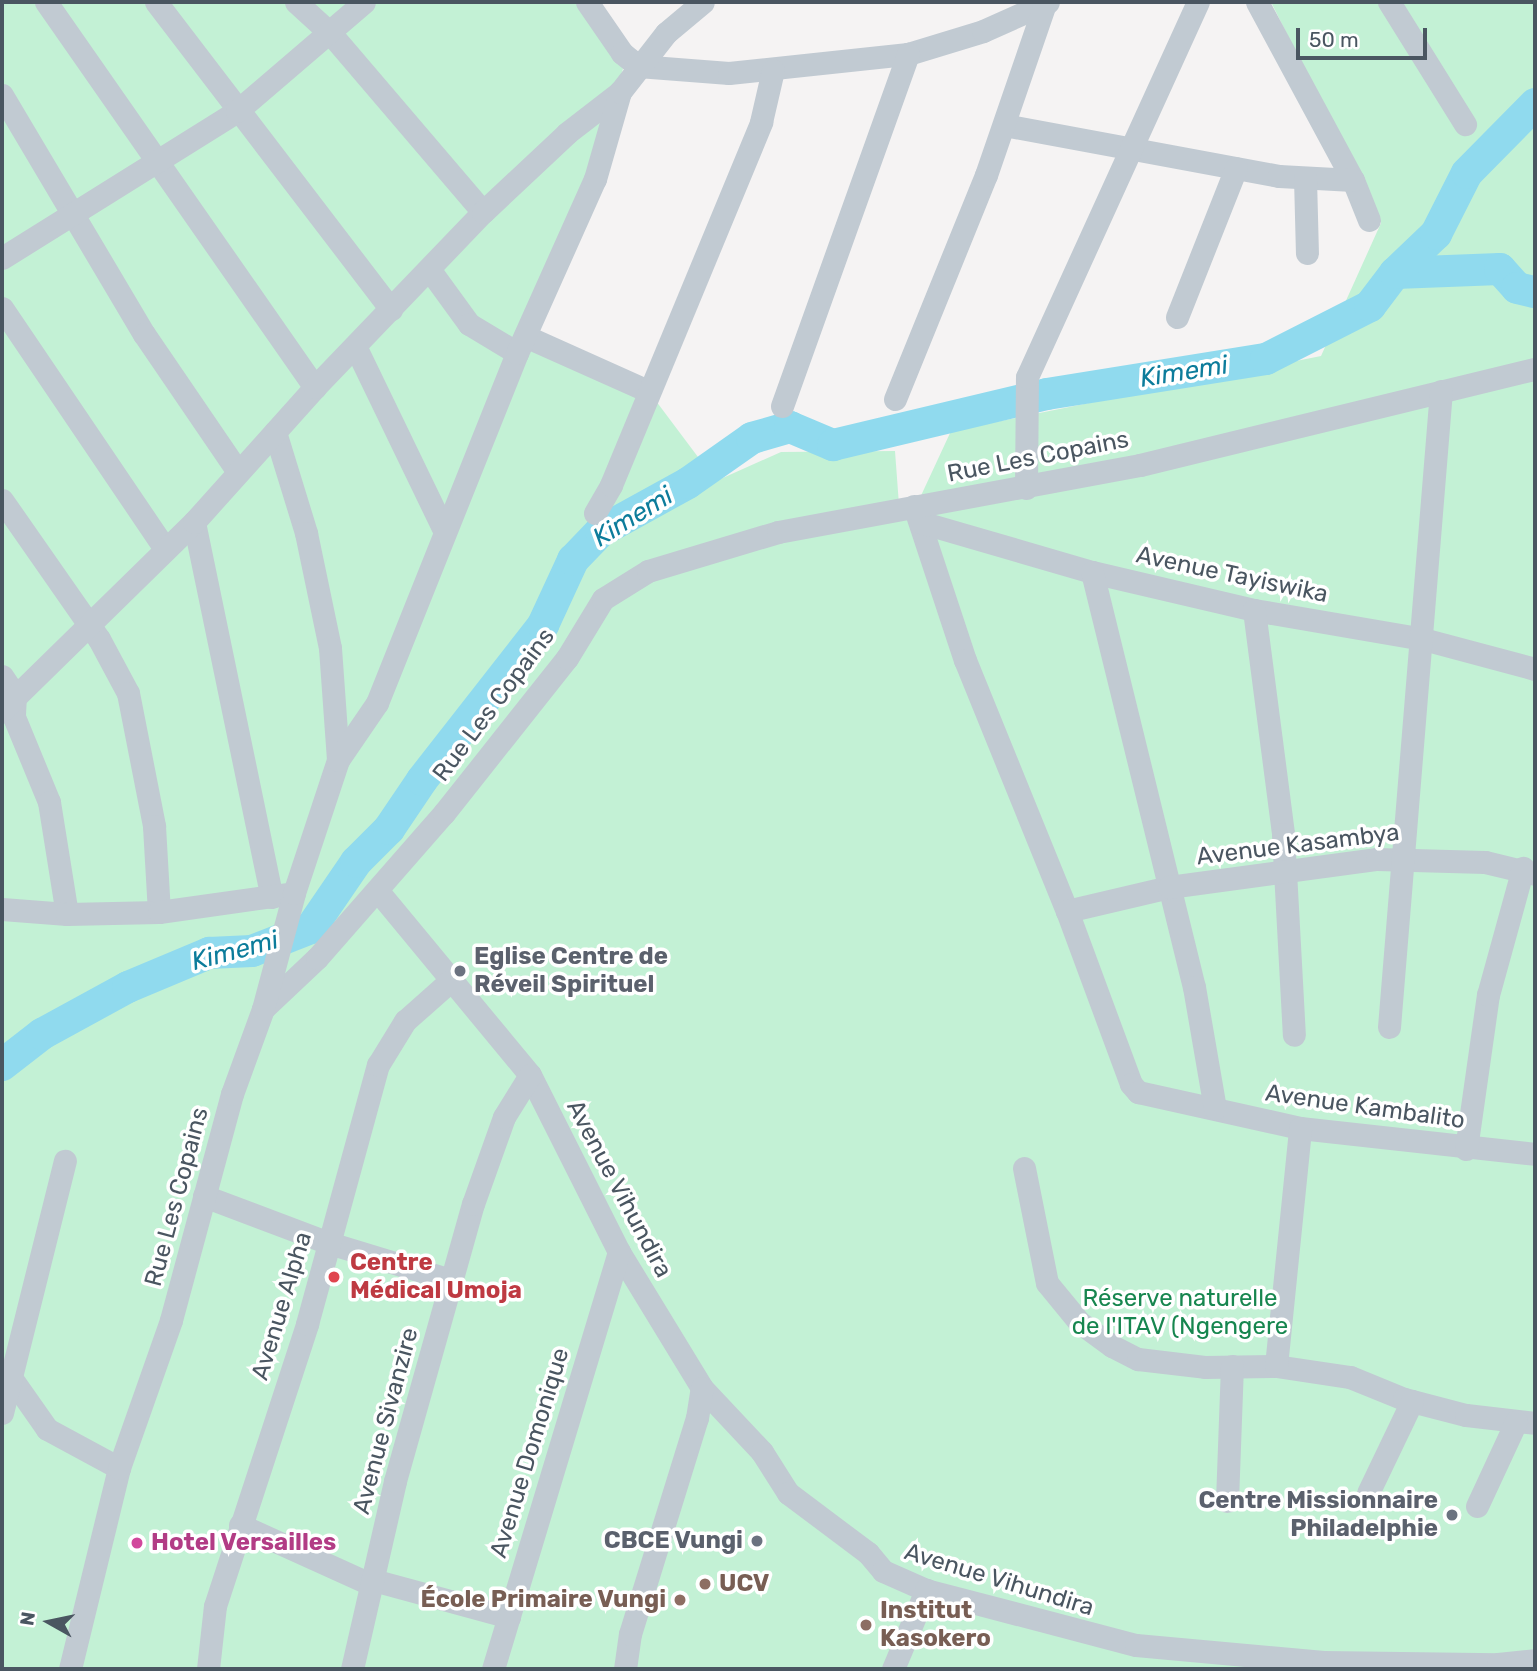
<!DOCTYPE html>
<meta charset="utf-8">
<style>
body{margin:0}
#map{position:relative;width:1537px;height:1671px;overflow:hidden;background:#f5f3f3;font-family:Rubik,sans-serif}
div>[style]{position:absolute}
.green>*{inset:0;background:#c3f1d5}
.river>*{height:32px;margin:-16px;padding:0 16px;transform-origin:16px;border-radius:16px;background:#90daee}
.minor>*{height:23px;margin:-11.5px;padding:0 11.5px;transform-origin:11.5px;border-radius:11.5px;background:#c1cad2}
.dots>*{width:19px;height:19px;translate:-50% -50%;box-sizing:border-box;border:4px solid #fff;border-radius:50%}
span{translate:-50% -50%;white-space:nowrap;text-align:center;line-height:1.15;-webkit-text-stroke:7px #fff;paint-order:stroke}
.street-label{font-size:24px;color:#4a5661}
.worship-label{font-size:24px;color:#5b616d;font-weight:700}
.left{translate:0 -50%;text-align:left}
.right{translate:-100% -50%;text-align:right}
.health-label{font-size:24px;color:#be3a42;font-weight:700}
.park-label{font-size:24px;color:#17864f}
.hotel-label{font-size:24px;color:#b23c85;font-weight:700}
.education-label{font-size:24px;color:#785e54;font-weight:700}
.water-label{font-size:26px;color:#0c7c9b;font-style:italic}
.frame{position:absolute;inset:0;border:4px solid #4a5661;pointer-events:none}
.north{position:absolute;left:14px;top:1587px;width:70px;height:70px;-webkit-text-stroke:5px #fff;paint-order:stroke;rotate:279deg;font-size:19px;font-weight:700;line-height:28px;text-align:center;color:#4a5661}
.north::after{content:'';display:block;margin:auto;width:24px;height:32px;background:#4a5661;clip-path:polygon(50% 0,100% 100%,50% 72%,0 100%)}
.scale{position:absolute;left:1296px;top:28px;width:131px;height:32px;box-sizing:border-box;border:4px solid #4a5661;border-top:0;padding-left:9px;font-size:21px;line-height:24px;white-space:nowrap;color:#4a5661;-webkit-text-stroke:5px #fff;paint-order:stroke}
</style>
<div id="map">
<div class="green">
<i style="clip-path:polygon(2px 2px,598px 2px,623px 69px,584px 182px,514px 336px,650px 393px,716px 481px,781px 452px,895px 451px,900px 518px,912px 515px,951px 431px,1321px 356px,1381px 223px,1271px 2px,1535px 2px,1535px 1669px,2px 1669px)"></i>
</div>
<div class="river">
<i style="left:1395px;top:273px;width:105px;rotate:-2.2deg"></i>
<i style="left:1500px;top:269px;width:25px;rotate:48deg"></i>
<i style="left:1517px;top:288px;width:18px;rotate:13deg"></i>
<i style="left:2px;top:1065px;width:51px;rotate:-37.8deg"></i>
<i style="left:42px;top:1034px;width:98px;rotate:-28.7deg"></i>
<i style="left:128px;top:987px;width:88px;rotate:-22.8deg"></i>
<i style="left:209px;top:953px;width:43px;rotate:-2.7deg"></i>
<i style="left:252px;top:951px;width:63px;rotate:-21.3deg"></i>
<i style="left:311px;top:928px;width:80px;rotate:-55.7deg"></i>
<i style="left:356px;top:862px;width:47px;rotate:-45deg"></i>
<i style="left:389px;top:829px;width:59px;rotate:-56deg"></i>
<i style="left:422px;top:780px;width:197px;rotate:-52deg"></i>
<i style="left:543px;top:625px;width:72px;rotate:-65.2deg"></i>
<i style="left:573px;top:560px;width:40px;rotate:-46deg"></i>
<i style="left:601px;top:531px;width:99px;rotate:-28.9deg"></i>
<i style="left:688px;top:483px;width:78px;rotate:-35.1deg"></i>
<i style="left:752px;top:438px;width:40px;rotate:-16deg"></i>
<i style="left:790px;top:427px;width:47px;rotate:22.7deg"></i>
<i style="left:833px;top:445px;width:220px;rotate:-13.4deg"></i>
<i style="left:1047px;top:394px;width:222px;rotate:-9.1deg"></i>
<i style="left:1266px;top:359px;width:117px;rotate:-27deg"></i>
<i style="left:1370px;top:306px;width:41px;rotate:-52.9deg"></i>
<i style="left:1395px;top:273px;width:57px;rotate:-43.6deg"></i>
<i style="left:1436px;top:234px;width:68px;rotate:-63.1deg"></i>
<i style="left:1467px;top:173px;width:97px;rotate:-45.4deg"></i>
</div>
<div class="minor">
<i style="left:46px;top:2px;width:470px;rotate:55.1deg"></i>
<i style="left:156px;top:2px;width:387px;rotate:52.6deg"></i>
<i style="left:296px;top:2px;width:47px;rotate:42.4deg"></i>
<i style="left:331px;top:34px;width:234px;rotate:49.5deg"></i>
<i style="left:587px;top:2px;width:62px;rotate:55.5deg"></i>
<i style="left:622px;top:53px;width:21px;rotate:39deg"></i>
<i style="left:638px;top:66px;width:91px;rotate:4.4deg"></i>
<i style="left:729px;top:73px;width:180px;rotate:-6.1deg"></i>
<i style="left:908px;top:54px;width:78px;rotate:-17deg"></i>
<i style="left:983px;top:31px;width:71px;rotate:-24deg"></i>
<i style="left:1257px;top:2px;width:202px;rotate:61.7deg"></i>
<i style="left:1353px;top:180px;width:43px;rotate:68.2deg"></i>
<i style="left:1389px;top:2px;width:144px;rotate:58.1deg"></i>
<i style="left:2px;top:95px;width:278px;rotate:59.3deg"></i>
<i style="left:144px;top:334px;width:167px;rotate:55.7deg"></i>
<i style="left:1004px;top:125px;width:280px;rotate:10.5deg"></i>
<i style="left:1279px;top:176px;width:74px;rotate:3.1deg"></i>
<i style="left:1305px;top:178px;width:75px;rotate:88.5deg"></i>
<i style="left:2px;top:258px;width:277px;rotate:-32deg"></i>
<i style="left:237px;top:111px;width:167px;rotate:-40.6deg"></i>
<i style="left:429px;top:269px;width:68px;rotate:54deg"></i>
<i style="left:469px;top:324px;width:56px;rotate:31.1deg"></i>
<i style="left:2px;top:308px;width:291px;rotate:55.9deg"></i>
<i style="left:1177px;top:317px;width:160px;rotate:-68.4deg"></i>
<i style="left:525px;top:336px;width:135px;rotate:24.1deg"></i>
<i style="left:355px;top:346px;width:204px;rotate:64.2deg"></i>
<i style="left:895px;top:399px;width:242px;rotate:-67.9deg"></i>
<i style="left:986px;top:175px;width:181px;rotate:-71deg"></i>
<i style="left:782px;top:406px;width:374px;rotate:-70.3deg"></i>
<i style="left:275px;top:432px;width:106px;rotate:72.9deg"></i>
<i style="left:306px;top:533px;width:117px;rotate:78.2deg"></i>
<i style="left:330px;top:648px;width:112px;rotate:85.9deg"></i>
<i style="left:1026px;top:488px;width:111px;rotate:-89.5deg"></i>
<i style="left:1027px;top:377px;width:412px;rotate:-65.5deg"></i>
<i style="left:2px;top:500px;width:169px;rotate:55.1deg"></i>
<i style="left:99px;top:639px;width:61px;rotate:61.8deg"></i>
<i style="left:128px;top:693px;width:136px;rotate:78.9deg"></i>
<i style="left:154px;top:826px;width:86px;rotate:86.7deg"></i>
<i style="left:914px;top:506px;width:162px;rotate:71.7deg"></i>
<i style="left:965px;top:660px;width:271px;rotate:67.9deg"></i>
<i style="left:1067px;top:911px;width:184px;rotate:69.7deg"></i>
<i style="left:1131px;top:1084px;width:11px;rotate:49deg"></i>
<i style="left:1138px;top:1092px;width:166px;rotate:12.5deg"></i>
<i style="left:1300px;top:1128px;width:236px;rotate:6.3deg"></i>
<i style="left:595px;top:513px;width:32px;rotate:-60deg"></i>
<i style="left:611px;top:485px;width:393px;rotate:-67.5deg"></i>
<i style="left:761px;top:122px;width:53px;rotate:-77deg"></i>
<i style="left:194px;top:522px;width:383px;rotate:78.3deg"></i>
<i style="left:920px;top:522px;width:179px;rotate:16.2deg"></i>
<i style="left:1092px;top:572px;width:166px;rotate:13.2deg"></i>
<i style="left:1254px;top:610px;width:171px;rotate:9.7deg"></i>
<i style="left:1423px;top:639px;width:116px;rotate:15deg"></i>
<i style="left:1092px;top:572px;width:427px;rotate:76.2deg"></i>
<i style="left:1194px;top:987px;width:123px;rotate:80.2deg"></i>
<i style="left:1254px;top:610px;width:226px;rotate:82.6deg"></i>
<i style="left:1283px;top:834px;width:201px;rotate:86.9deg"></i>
<i style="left:2px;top:676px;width:23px;rotate:56deg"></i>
<i style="left:15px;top:695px;width:22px;rotate:93deg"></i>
<i style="left:14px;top:717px;width:92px;rotate:67.6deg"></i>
<i style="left:49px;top:802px;width:113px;rotate:80.9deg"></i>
<i style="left:2px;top:710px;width:269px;rotate:-44.4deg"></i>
<i style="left:194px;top:522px;width:181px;rotate:-48.1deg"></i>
<i style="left:315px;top:387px;width:243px;rotate:-46.2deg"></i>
<i style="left:483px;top:212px;width:115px;rotate:-43.2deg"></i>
<i style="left:567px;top:133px;width:67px;rotate:-37.7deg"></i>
<i style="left:377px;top:890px;width:240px;rotate:50.4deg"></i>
<i style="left:530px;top:1075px;width:198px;rotate:63.3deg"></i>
<i style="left:619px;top:1252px;width:159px;rotate:58.6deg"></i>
<i style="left:702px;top:1388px;width:88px;rotate:46.8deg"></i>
<i style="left:762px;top:1452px;width:49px;rotate:57.6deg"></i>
<i style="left:788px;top:1493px;width:100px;rotate:36.9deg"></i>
<i style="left:868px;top:1553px;width:23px;rotate:50deg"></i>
<i style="left:883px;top:1571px;width:47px;rotate:23.8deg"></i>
<i style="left:926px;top:1590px;width:217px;rotate:14.7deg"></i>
<i style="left:1136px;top:1645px;width:188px;rotate:5.2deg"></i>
<i style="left:1323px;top:1662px;width:175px;rotate:0.7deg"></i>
<i style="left:1498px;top:1664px;width:37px;rotate:-6deg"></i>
<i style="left:2px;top:909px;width:65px;rotate:4.4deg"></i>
<i style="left:67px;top:914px;width:92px;rotate:-1.2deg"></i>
<i style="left:159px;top:912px;width:129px;rotate:-8deg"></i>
<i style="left:1067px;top:911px;width:105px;rotate:-13.2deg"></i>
<i style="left:1169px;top:887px;width:210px;rotate:-7.7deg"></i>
<i style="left:1377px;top:859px;width:108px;rotate:1.6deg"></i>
<i style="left:1485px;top:862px;width:51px;rotate:13.5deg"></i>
<i style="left:263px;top:1009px;width:74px;rotate:-43.4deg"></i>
<i style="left:317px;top:958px;width:193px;rotate:-48.8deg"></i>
<i style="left:444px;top:813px;width:198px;rotate:-51.6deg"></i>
<i style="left:567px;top:658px;width:69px;rotate:-58.6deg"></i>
<i style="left:603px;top:599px;width:53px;rotate:-31.9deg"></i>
<i style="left:648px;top:571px;width:136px;rotate:-16.7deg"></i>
<i style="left:778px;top:532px;width:368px;rotate:-10.5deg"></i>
<i style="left:1140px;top:465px;width:406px;rotate:-13.7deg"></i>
<i style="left:1389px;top:1027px;width:638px;rotate:-85.33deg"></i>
<i style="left:1466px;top:1149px;width:156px;rotate:-81.9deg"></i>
<i style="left:1488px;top:995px;width:132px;rotate:-74.6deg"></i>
<i style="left:1024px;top:1168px;width:117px;rotate:78.7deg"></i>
<i style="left:1047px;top:1283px;width:50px;rotate:50.6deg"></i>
<i style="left:1079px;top:1322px;width:41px;rotate:36deg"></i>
<i style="left:1112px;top:1346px;width:29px;rotate:27deg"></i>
<i style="left:1138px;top:1359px;width:67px;rotate:6.8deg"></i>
<i style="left:1205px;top:1367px;width:71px;rotate:-0.8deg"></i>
<i style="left:1276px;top:1366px;width:75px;rotate:8.5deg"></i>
<i style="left:1350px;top:1377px;width:58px;rotate:22.2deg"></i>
<i style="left:1404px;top:1399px;width:64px;rotate:14.5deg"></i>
<i style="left:1466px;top:1415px;width:69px;rotate:6.6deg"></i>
<i style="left:204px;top:1196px;width:134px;rotate:20.6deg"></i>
<i style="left:329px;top:1243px;width:127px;rotate:16.9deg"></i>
<i style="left:1276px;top:1366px;width:239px;rotate:-84.2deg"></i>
<i style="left:12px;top:1379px;width:61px;rotate:55deg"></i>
<i style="left:47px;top:1429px;width:82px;rotate:28.4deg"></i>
<i style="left:2px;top:1413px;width:260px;rotate:-76deg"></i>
<i style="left:1368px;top:1493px;width:102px;rotate:-64.4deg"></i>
<i style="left:1227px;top:1501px;width:135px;rotate:-87.9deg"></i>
<i style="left:1477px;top:1506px;width:93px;rotate:-65.1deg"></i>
<i style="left:240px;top:1525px;width:145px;rotate:24.4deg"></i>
<i style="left:373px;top:1580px;width:141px;rotate:15.2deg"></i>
<i style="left:70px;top:1669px;width:207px;rotate:-76.3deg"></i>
<i style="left:119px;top:1468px;width:157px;rotate:-70.6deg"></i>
<i style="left:171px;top:1320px;width:234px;rotate:-74.9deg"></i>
<i style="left:232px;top:1094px;width:90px;rotate:-70deg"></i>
<i style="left:263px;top:1009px;width:120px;rotate:-75deg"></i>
<i style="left:294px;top:893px;width:140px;rotate:-71.7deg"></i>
<i style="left:338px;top:760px;width:69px;rotate:-55.6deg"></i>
<i style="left:377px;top:703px;width:377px;rotate:-68.2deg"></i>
<i style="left:517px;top:353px;width:191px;rotate:-65.9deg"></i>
<i style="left:595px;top:179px;width:91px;rotate:-74deg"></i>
<i style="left:620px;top:92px;width:75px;rotate:-52.1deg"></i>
<i style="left:666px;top:33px;width:48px;rotate:-40deg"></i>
<i style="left:208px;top:1669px;width:63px;rotate:-83.7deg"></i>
<i style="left:215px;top:1606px;width:297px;rotate:-71.9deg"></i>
<i style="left:307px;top:1324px;width:269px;rotate:-74.7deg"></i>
<i style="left:378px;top:1065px;width:52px;rotate:-58.5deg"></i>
<i style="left:405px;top:1021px;width:59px;rotate:-41.6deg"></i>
<i style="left:352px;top:1669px;width:193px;rotate:-77.1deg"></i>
<i style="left:395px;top:1481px;width:288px;rotate:-74.3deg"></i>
<i style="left:473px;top:1204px;width:92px;rotate:-70.4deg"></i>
<i style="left:504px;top:1117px;width:49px;rotate:-58.2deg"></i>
<i style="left:493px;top:1669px;width:436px;rotate:-73.2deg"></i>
<i style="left:625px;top:1669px;width:35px;rotate:-82deg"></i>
<i style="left:630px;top:1634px;width:226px;rotate:-72.8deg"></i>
<i style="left:697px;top:1418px;width:30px;rotate:-81deg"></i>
<i style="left:893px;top:1669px;width:86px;rotate:-67.3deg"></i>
</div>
<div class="dots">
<i style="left:460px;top:971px;background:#6b7280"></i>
<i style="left:334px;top:1277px;background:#e0444e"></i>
<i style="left:1452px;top:1515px;background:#6b7280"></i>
<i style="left:757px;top:1541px;background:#6b7280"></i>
<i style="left:137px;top:1543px;background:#d1479c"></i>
<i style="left:705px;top:1584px;background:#8d6e63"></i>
<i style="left:680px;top:1600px;background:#8d6e63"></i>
<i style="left:866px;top:1625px;background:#8d6e63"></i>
</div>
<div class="street-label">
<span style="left:1038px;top:457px;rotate:-11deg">Rue Les Copains</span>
<span style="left:1232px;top:575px;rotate:12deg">Avenue Tayiswika</span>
<span style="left:494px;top:705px;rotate:-53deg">Rue Les Copains</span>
<span style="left:1298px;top:845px;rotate:-7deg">Avenue Kasambya</span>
<span style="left:1365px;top:1107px;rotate:8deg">Avenue Kambalito</span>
<span style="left:619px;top:1189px;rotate:62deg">Avenue Vihundira</span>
<span style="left:177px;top:1197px;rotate:-75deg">Rue Les Copains</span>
<span style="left:282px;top:1306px;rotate:-73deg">Avenue Alpha</span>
<span style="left:386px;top:1421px;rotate:-75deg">Avenue Sivanzire</span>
<span style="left:530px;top:1453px;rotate:-73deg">Avenue Domonique</span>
<span style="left:999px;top:1580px;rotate:17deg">Avenue Vihundira</span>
</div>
<div class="worship-label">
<span class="left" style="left:474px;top:971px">Eglise Centre de<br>Réveil Spirituel</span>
<span class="right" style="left:1438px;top:1515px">Centre Missionnaire<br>Philadelphie</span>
<span class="right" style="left:743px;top:1541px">CBCE Vungi</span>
</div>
<div class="health-label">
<span class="left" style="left:350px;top:1277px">Centre<br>Médical Umoja</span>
</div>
<div class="park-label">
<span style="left:1180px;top:1313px">Réserve naturelle<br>de l'ITAV (Ngengere</span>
</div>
<div class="hotel-label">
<span class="left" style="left:151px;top:1543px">Hotel Versailles</span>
</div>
<div class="education-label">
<span class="left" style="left:719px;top:1584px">UCV</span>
<span class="right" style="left:666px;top:1600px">École Primaire Vungi</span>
<span class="left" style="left:880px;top:1625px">Institut<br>Kasokero</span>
</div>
<div class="water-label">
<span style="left:1184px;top:372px;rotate:-9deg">Kimemi</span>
<span style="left:633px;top:517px;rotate:-32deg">Kimemi</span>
<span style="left:235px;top:951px;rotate:-15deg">Kimemi</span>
</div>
<div class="frame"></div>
<div class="north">N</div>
<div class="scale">50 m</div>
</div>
